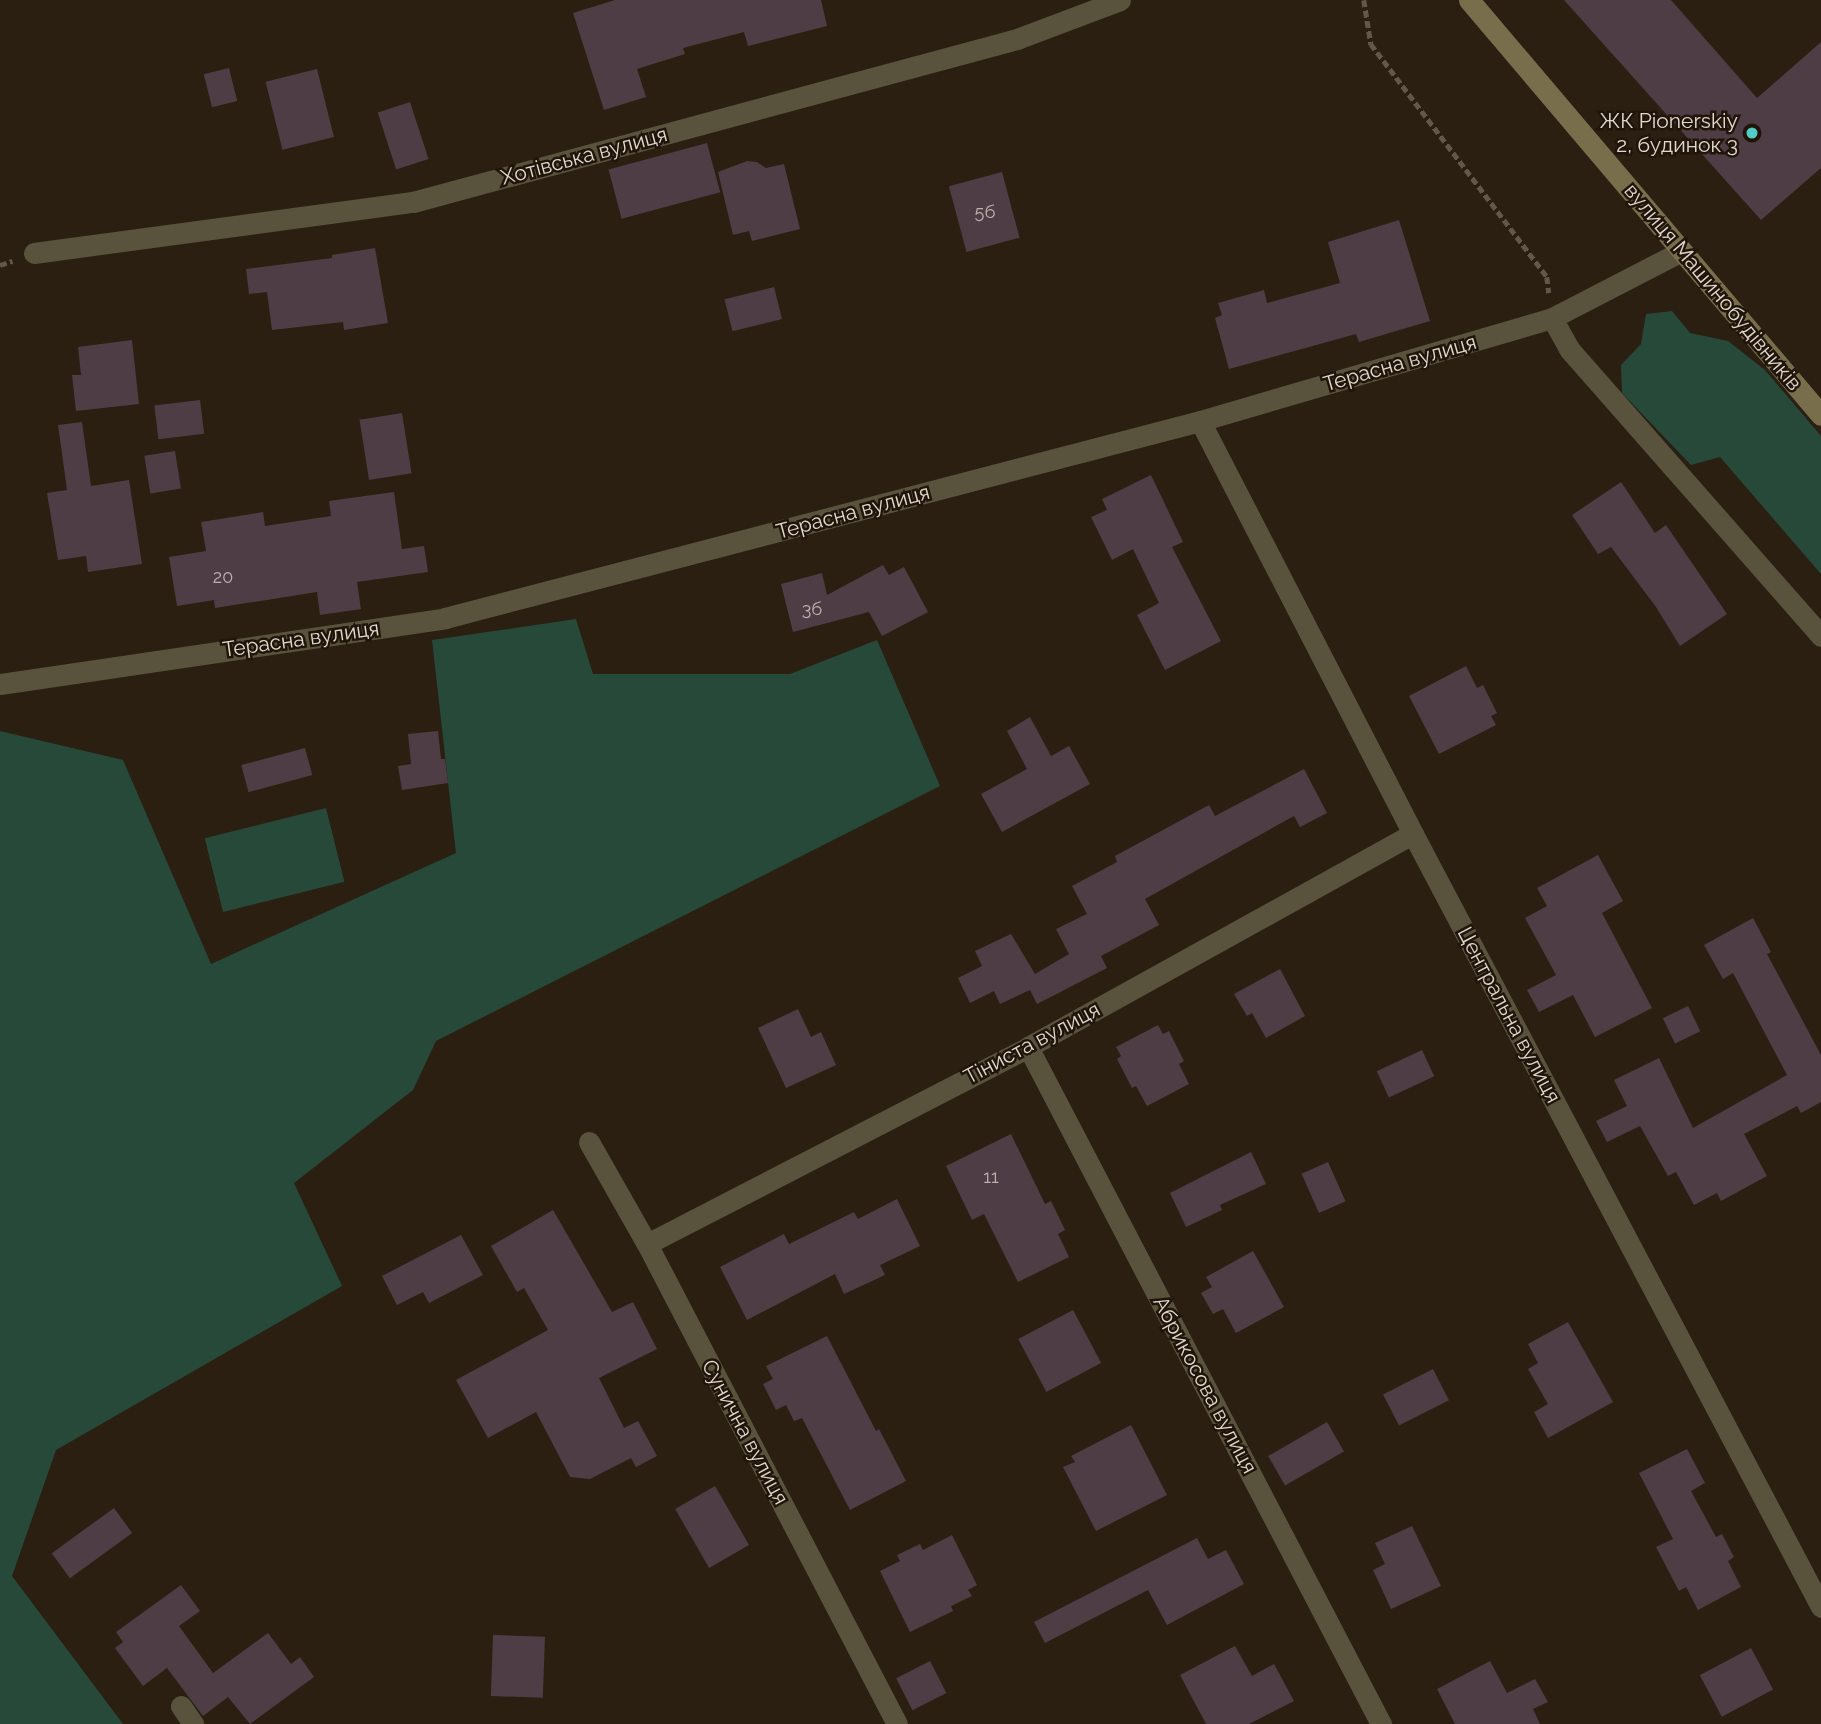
<!DOCTYPE html>
<meta charset="utf-8">
<style>
body{margin:0}
#map{position:relative;width:1821px;height:1724px;overflow:hidden;background:#2a1f11;font-family:Raleway,sans-serif}
div>[style]{position:absolute}
.green>*{inset:0;background:#27493a;transform-origin:0 0}
.building>*{inset:0;background:#4f3d46;transform-origin:0 0}
.path>*{height:4.5px;margin-top:-2.25px;transform-origin:0;background:repeating-linear-gradient(90deg,#61574b 0 7px,transparent 0 10.5px)}
.street>*{height:21px;margin:-10.5px;padding:0 10.5px;transform-origin:10.5px;border-radius:10.5px;background:#59533d}
.secondary>*{height:21px;margin:-10.5px;padding:0 10.5px;transform-origin:10.5px;border-radius:10.5px;background:#786e4c}
.dots>*{width:19px;height:19px;translate:-50% -50%;box-sizing:border-box;border:4px solid #201508;border-radius:50%}
span{translate:-50% -50%;white-space:nowrap;text-align:center;line-height:1.15;-webkit-text-stroke:5px #201508;paint-order:stroke}
.number-label{font-size:18px;color:#bcb1ad}
.number-label span{-webkit-text-stroke-width:0}
.poi-label{font-size:21px;color:#e0d8cf}
.right{translate:-100% -50%;text-align:right}
.street-label{font-size:21px;color:#e0d8cf}
</style>
<div id="map">
<div class="green">
<i style="clip-path:polygon(1672px 311px,1690px 333px,1728px 341px,1765px 370px,1821px 436px,1821px 574px,1720px 457px,1691px 465px,1622px 393px,1621px 365px,1641px 344px,1646px 314px)"></i>
<i style="clip-path:polygon(576px 619px,593px 674px,790px 674px,877px 640px,940px 786px,436px 1041px,413px 1090px,294px 1183px,342px 1286px,56px 1450px,12px 1576px,123px 1724px,0 1724px,0 731px,123px 760px,211px 964px,456px 853px,432px 640px)"></i>
<i style="left:326px;top:808px;width:76px;height:125px;rotate:76deg"></i>
</div>
<div class="building">
<i style="clip-path:polygon(615px 0,821px 0,827px 26px,748px 46px,744px 32px,683px 48px,685px 54px,637px 69px,646px 97px,604px 110px,573px 13px)"></i>
<i style="clip-path:polygon(1564px 0,1671px 0,1757px 98px,1821px 42px,1821px 168px,1761px 220px)"></i>
<i style="left:229px;top:68px;width:34px;height:26px;rotate:76deg"></i>
<i style="left:317px;top:69px;width:70px;height:53px;rotate:76deg"></i>
<i style="left:410px;top:102px;width:60px;height:34px;rotate:72deg"></i>
<i style="left:707px;top:143px;width:51px;height:102px;rotate:75deg"></i>
<i style="clip-path:polygon(747px 161px,757px 162px,766px 168px,784px 164px,800px 229px,752px 241px,749px 231px,733px 235px,718px 172px)"></i>
<i style="left:1002px;top:172px;width:68px;height:55px;rotate:75deg"></i>
<i style="clip-path:polygon(1399px 220px,1430px 321px,1359px 342px,1356px 334px,1229px 369px,1215px 318px,1222px 315px,1218px 303px,1264px 290px,1267px 303px,1340px 283px,1328px 242px)"></i>
<i style="clip-path:polygon(375px 248px,388px 323px,344px 330px,343px 322px,272px 330px,267px 292px,249px 294px,246px 269px,332px 258px,332px 255px)"></i>
<i style="left:774px;top:287px;width:33px;height:51px;rotate:76deg"></i>
<i style="clip-path:polygon(132px 340px,139px 404px,76px 411px,72px 375px,81px 375px,78px 347px)"></i>
<i style="left:200px;top:400px;width:34px;height:46px;rotate:83deg"></i>
<i style="left:402px;top:413px;width:61px;height:43px;rotate:81deg"></i>
<i style="clip-path:polygon(82px 422px,91px 486px,129px 480px,142px 564px,88px 572px,86px 556px,58px 560px,47px 493px,67px 490px,58px 425px)"></i>
<i style="left:175px;top:451px;width:38px;height:31px;rotate:81deg"></i>
<i style="clip-path:polygon(1151px 475px,1183px 542px,1172px 547px,1221px 641px,1165px 670px,1137px 615px,1159px 603px,1133px 549px,1112px 560px,1091px 517px,1107px 510px,1102px 499px)"></i>
<i style="clip-path:polygon(1621px 482px,1655px 533px,1666px 525px,1727px 614px,1680px 646px,1656px 607px,1611px 547px,1598px 554px,1572px 515px)"></i>
<i style="clip-path:polygon(394px 492px,402px 549px,424px 546px,428px 572px,357px 582px,361px 609px,320px 615px,317px 592px,215px 608px,214px 600px,177px 606px,169px 557px,206px 551px,201px 522px,263px 512px,265px 526px,331px 516px,329px 501px)"></i>
<i style="clip-path:polygon(883px 565px,889px 575px,904px 567px,928px 612px,882px 636px,869px 612px,793px 632px,781px 584px,822px 573px,827px 595px)"></i>
<i style="clip-path:polygon(1466px 666px,1477px 688px,1483px 685px,1497px 713px,1491px 716px,1496px 725px,1439px 754px,1409px 696px)"></i>
<i style="clip-path:polygon(1030px 717px,1051px 756px,1069px 746px,1090px 784px,1002px 832px,981px 794px,1027px 769px,1007px 731px)"></i>
<i style="clip-path:polygon(438px 731px,441px 759px,445px 759px,448px 783px,402px 790px,398px 766px,411px 764px,408px 734px)"></i>
<i style="left:305px;top:748px;width:28px;height:66px;rotate:75deg"></i>
<i style="clip-path:polygon(1304px 769px,1327px 813px,1300px 827px,1294px 816px,1145px 899px,1159px 925px,1101px 956px,1107px 968px,1037px 1004px,1030px 990px,1000px 1004px,994px 991px,970px 1003px,958px 978px,982px 966px,975px 951px,1011px 934px,1035px 974px,1069px 954px,1056px 929px,1087px 914px,1072px 886px,1117px 862px,1115px 856px,1209px 805px,1215px 816px)"></i>
<i style="clip-path:polygon(1598px 855px,1623px 901px,1602px 913px,1652px 1008px,1595px 1037px,1573px 995px,1539px 1012px,1527px 990px,1556px 975px,1525px 918px,1547px 906px,1537px 888px)"></i>
<i style="clip-path:polygon(1753px 918px,1771px 952px,1767px 954px,1821px 1055px,1821px 1102px,1801px 1113px,1797px 1106px,1744px 1134px,1767px 1176px,1721px 1201px,1717px 1193px,1694px 1205px,1676px 1172px,1668px 1176px,1640px 1126px,1607px 1142px,1596px 1121px,1627px 1106px,1614px 1080px,1659px 1058px,1693px 1128px,1787px 1075px,1733px 973px,1723px 979px,1704px 945px)"></i>
<i style="clip-path:polygon(1280px 969px,1305px 1016px,1266px 1038px,1252px 1013px,1247px 1016px,1234px 994px)"></i>
<i style="left:1688px;top:1006px;width:28px;height:28px;rotate:64deg"></i>
<i style="clip-path:polygon(798px 1009px,811px 1037px,821px 1032px,836px 1065px,786px 1088px,758px 1028px)"></i>
<i style="clip-path:polygon(1158px 1025px,1163px 1034px,1169px 1031px,1184px 1061px,1179px 1064px,1189px 1084px,1147px 1106px,1136px 1086px,1132px 1088px,1117px 1059px,1121px 1056px,1116px 1047px)"></i>
<i style="left:1422px;top:1050px;width:29px;height:50px;rotate:65deg"></i>
<i style="clip-path:polygon(1011px 1134px,1045px 1204px,1051px 1201px,1065px 1230px,1058px 1234px,1069px 1257px,1018px 1282px,984px 1214px,972px 1220px,946px 1166px)"></i>
<i style="clip-path:polygon(1251px 1152px,1266px 1184px,1220px 1205px,1222px 1210px,1186px 1227px,1170px 1193px)"></i>
<i style="left:1328px;top:1162px;width:43px;height:29px;rotate:66deg"></i>
<i style="clip-path:polygon(897px 1199px,920px 1246px,880px 1265px,885px 1275px,844px 1294px,835px 1274px,747px 1320px,720px 1267px,784px 1234px,789px 1244px,854px 1212px,858px 1219px)"></i>
<i style="clip-path:polygon(553px 1210px,612px 1312px,633px 1302px,657px 1349px,599px 1378px,624px 1428px,638px 1421px,657px 1456px,636px 1467px,631px 1458px,590px 1479px,570px 1477px,536px 1412px,488px 1438px,456px 1380px,548px 1330px,524px 1288px,517px 1292px,491px 1246px)"></i>
<i style="clip-path:polygon(461px 1235px,483px 1275px,429px 1303px,423px 1292px,397px 1305px,382px 1276px)"></i>
<i style="clip-path:polygon(1253px 1251px,1284px 1307px,1236px 1333px,1223px 1309px,1213px 1314px,1201px 1293px,1212px 1287px,1206px 1277px)"></i>
<i style="left:1073px;top:1310px;width:60px;height:62px;rotate:62deg"></i>
<i style="clip-path:polygon(1568px 1322px,1613px 1402px,1548px 1438px,1534px 1412px,1548px 1404px,1528px 1369px,1538px 1363px,1528px 1344px)"></i>
<i style="clip-path:polygon(827px 1336px,876px 1431px,879px 1429px,906px 1481px,850px 1510px,802px 1418px,794px 1421px,786px 1405px,776px 1410px,763px 1384px,773px 1379px,766px 1366px)"></i>
<i style="left:1433px;top:1369px;width:35px;height:56px;rotate:63deg"></i>
<i style="left:1327px;top:1422px;width:34px;height:68px;rotate:60deg"></i>
<i style="clip-path:polygon(1131px 1425px,1167px 1495px,1096px 1531px,1063px 1467px,1075px 1462px,1071px 1456px)"></i>
<i style="clip-path:polygon(1687px 1449px,1705px 1483px,1691px 1491px,1716px 1537px,1722px 1534px,1734px 1557px,1728px 1561px,1741px 1587px,1698px 1610px,1686px 1587px,1679px 1591px,1656px 1547px,1673px 1539px,1639px 1473px)"></i>
<i style="left:715px;top:1486px;width:68px;height:46px;rotate:60deg"></i>
<i style="left:114px;top:1508px;width:31px;height:77px;rotate:54deg"></i>
<i style="clip-path:polygon(1412px 1526px,1441px 1586px,1391px 1609px,1373px 1570px,1385px 1564px,1375px 1543px)"></i>
<i style="clip-path:polygon(952px 1535px,977px 1585px,968px 1590px,972px 1596px,951px 1606px,953px 1611px,910px 1632px,880px 1571px,900px 1561px,897px 1555px,920px 1544px,923px 1550px)"></i>
<i style="clip-path:polygon(1197px 1538px,1208px 1559px,1226px 1550px,1244px 1584px,1167px 1625px,1148px 1590px,1045px 1643px,1034px 1622px)"></i>
<i style="clip-path:polygon(181px 1585px,200px 1611px,179px 1626px,213px 1673px,268px 1633px,291px 1664px,300px 1657px,314px 1677px,250px 1724px,228px 1697px,203px 1716px,167px 1668px,143px 1686px,115px 1648px,123px 1642px,116px 1632px)"></i>
<i style="left:493px;top:1635px;width:52px;height:61px;rotate:2deg"></i>
<i style="clip-path:polygon(1235px 1646px,1252px 1676px,1274px 1664px,1294px 1701px,1249px 1724px,1206px 1724px,1180px 1675px)"></i>
<i style="left:1751px;top:1648px;width:47px;height:58px;rotate:62deg"></i>
<i style="left:930px;top:1661px;width:36px;height:38px;rotate:63deg"></i>
<i style="clip-path:polygon(1490px 1661px,1507px 1693px,1535px 1679px,1548px 1702px,1533px 1709px,1540px 1724px,1455px 1724px,1437px 1689px)"></i>
</div>
<div class="path">
<i style="left:1364px;top:0;width:45px;rotate:81deg"></i>
<i style="left:1371px;top:44px;width:292px;rotate:52.9deg"></i>
<i style="left:1547px;top:277px;width:16px;rotate:83deg"></i>
<i style="left:0;top:265px;width:13px;rotate:-18deg"></i>
</div>
<div class="street">
<i style="left:34px;top:253px;width:382px;rotate:-7.7deg"></i>
<i style="left:413px;top:202px;width:626px;rotate:-15.1deg"></i>
<i style="left:1017px;top:39px;width:110px;rotate:-20.7deg"></i>
<i style="left:1552px;top:318px;width:35px;rotate:61deg"></i>
<i style="left:1569px;top:349px;width:382px;rotate:48.7deg"></i>
<i style="left:1200px;top:421px;width:465px;rotate:62.7deg"></i>
<i style="left:1413px;top:834px;width:874px;rotate:62.17deg"></i>
<i style="left:0;top:684px;width:450px;rotate:-8.4deg"></i>
<i style="left:445px;top:618px;width:780px;rotate:-14.62deg"></i>
<i style="left:1200px;top:421px;width:367px;rotate:-16.3deg"></i>
<i style="left:1552px;top:318px;width:146px;rotate:-27.3deg"></i>
<i style="left:1028px;top:1047px;width:764px;rotate:62.46deg"></i>
<i style="left:589px;top:1142px;width:117px;rotate:60.4deg"></i>
<i style="left:647px;top:1244px;width:541px;rotate:62.49deg"></i>
<i style="left:647px;top:1244px;width:429px;rotate:-27.3deg"></i>
<i style="left:1028px;top:1047px;width:440px;rotate:-29deg"></i>
<i style="left:181px;top:1706px;width:22px;rotate:56deg"></i>
</div>
<div class="secondary">
<i style="left:1469px;top:0;width:544px;rotate:49.7deg"></i>
</div>
<div class="dots">
<i style="left:1752px;top:133px;background:#53cdc9"></i>
</div>
<div class="number-label">
<span style="left:985px;top:212px">5б</span>
<span style="left:223px;top:577px">20</span>
<span style="left:812px;top:609px">3б</span>
<span style="left:991px;top:1177px">11</span>
</div>
<div class="poi-label">
<span class="right" style="left:1738px;top:133px">ЖК Pionerskiy<br>2, будинок 3</span>
</div>
<div class="street-label">
<span style="left:584px;top:156px;rotate:-15deg">Хотівська вулиця</span>
<span style="left:1713px;top:287px;rotate:50deg">вулиця Машинобудівників</span>
<span style="left:1400px;top:363px;rotate:-16deg">Терасна вулиця</span>
<span style="left:853px;top:512px;rotate:-15deg">Терасна вулиця</span>
<span style="left:301px;top:639px;rotate:-8deg">Терасна вулиця</span>
<span style="left:1509px;top:1015px;rotate:62deg">Центральна вулиця</span>
<span style="left:1032px;top:1043px;rotate:-28deg">Тіниста вулиця</span>
<span style="left:1205px;top:1385px;rotate:62deg">Абрикосова вулиця</span>
<span style="left:745px;top:1432px;rotate:62deg">Сунична вулиця</span>
</div>
</div>
